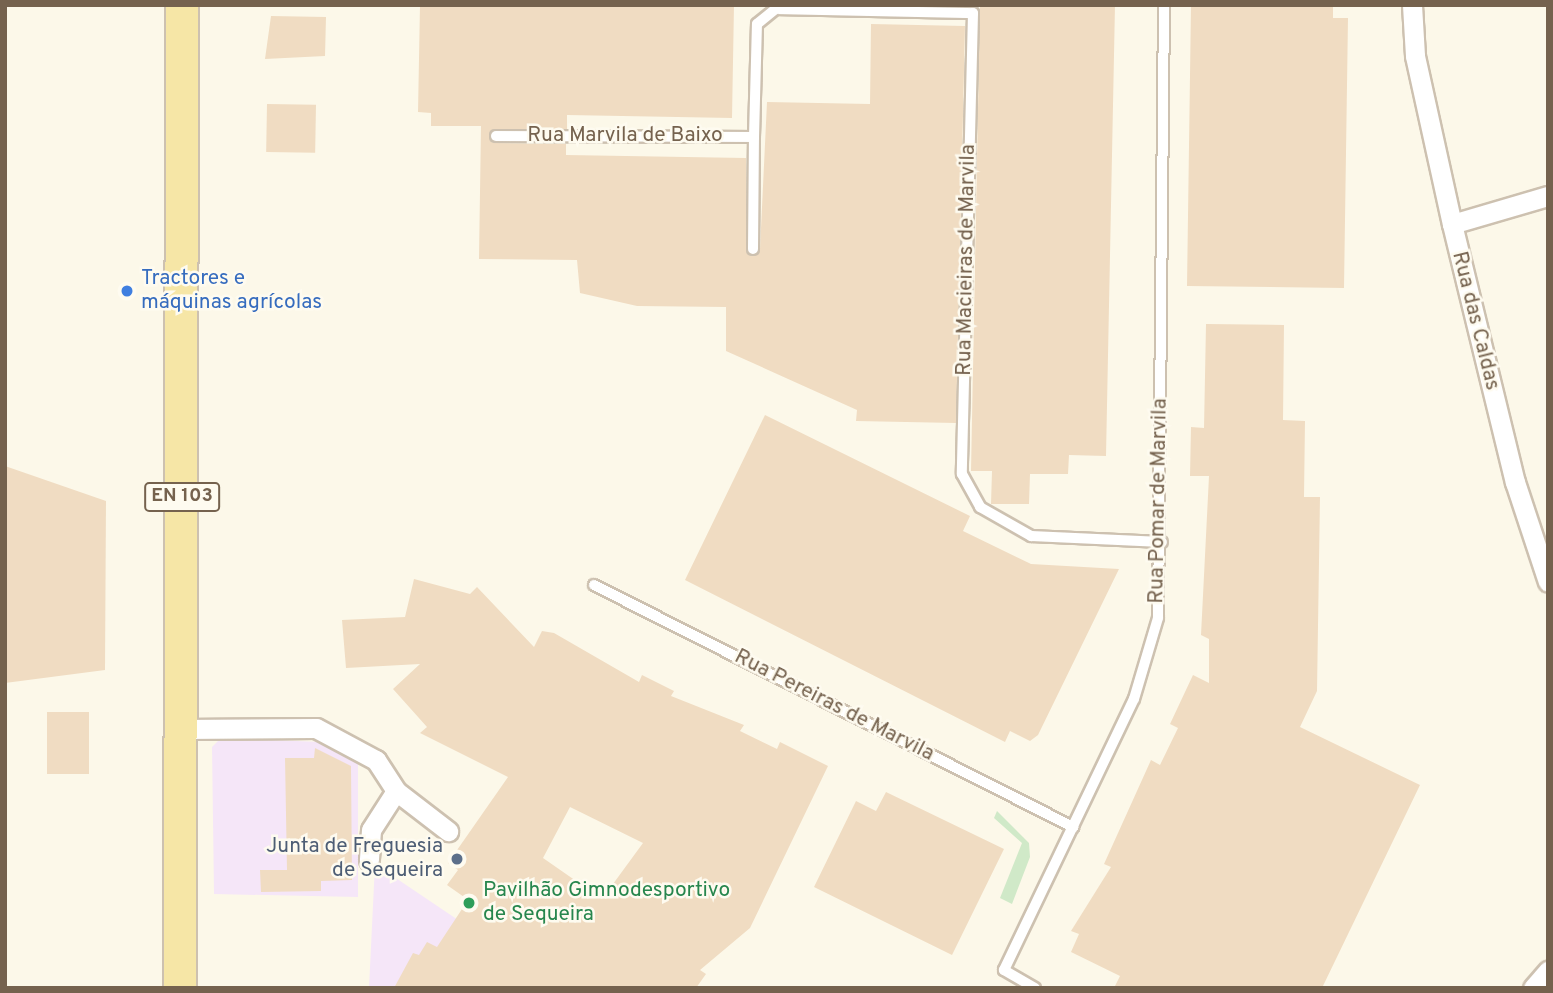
<!DOCTYPE html>
<meta charset="utf-8">
<style>
body{margin:0}
#map{position:relative;width:1553px;height:993px;overflow:hidden;background:#fcf8e9;font-family:Overpass,sans-serif}
div>[style]{position:absolute}
.education>*{inset:0;background:#f5e6f8}
.green>*{inset:0;background:#d0e9c8}
.building>*{inset:0;background:#f0dcc2;transform-origin:0 0}
.roads{filter:drop-shadow(2px 0 #cdc1b0) drop-shadow(-2px 0 #cdc1b0) drop-shadow(0 2px #cdc1b0) drop-shadow(0 -2px #cdc1b0)}
.service>*{height:10px;margin:-5px;padding:0 5px;transform-origin:5px;border-radius:5px;background:#fff}
.minor>*{height:19px;margin:-9.5px;padding:0 9.5px;transform-origin:9.5px;border-radius:9.5px;background:#fff}
.primary>*{height:32px;margin:-16px;padding:0 16px;transform-origin:16px;border-radius:16px;background:#f6e6a6}
.dots>*{width:19px;height:19px;translate:-50% -50%;box-sizing:border-box;border:4px solid #fefbf0;border-radius:50%}
span{translate:-50% -50%;white-space:nowrap;text-align:center;line-height:1.15;-webkit-text-stroke:5px #fefbf0;paint-order:stroke}
.shield-label span{padding:2px 5px;background:#fefbf0;border:2px solid;border-radius:5px;-webkit-text-stroke-width:0}
.shield-label{font-size:19px;color:#75624e;font-weight:700}
.street-label{font-size:21px;color:#75624e}
.shop-label{font-size:21px;color:#366cbe}
.left{translate:0 -50%;text-align:left}
.service-label{font-size:21px;color:#4e5e75}
.right{translate:-100% -50%;text-align:right}
.leisure-label{font-size:21px;color:#27864d}
.frame{position:absolute;inset:0;border:7px solid #75624e;pointer-events:none}
</style>
<div id="map">
<div class="education">
<i style="clip-path:polygon(221px 738px,321px 742px,358px 762px,358px 897px,214px 894px,212px 747px)"></i>
<i style="clip-path:polygon(375px 864px,559px 988px,369px 988px)"></i>
</div>
<div class="green">
<i style="clip-path:polygon(997px 811px,1029px 843px,1030px 857px,1012px 904px,1000px 898px,1022px 843px,994px 818px)"></i>
</div>
<div class="building">
<i style="clip-path:polygon(420px 5px,734px 5px,732px 118px,567px 115px,567px 129px,496px 129px,489px 137px,496px 143px,566px 144px,566px 155px,746px 158px,746px 249px,752px 256px,760px 249px,767px 102px,870px 104px,871px 24px,965px 26px,956px 423px,856px 421px,857px 410px,726px 351px,726px 307px,637px 306px,580px 293px,577px 260px,479px 259px,481px 126px,431px 126px,431px 113px,418px 112px)"></i>
<i style="clip-path:polygon(980px 5px,1115px 5px,1106px 456px,1069px 455px,1068px 474px,1030px 474px,1029px 504px,991px 504px,992px 471px,971px 471px)"></i>
<i style="clip-path:polygon(1191px 5px,1333px 5px,1333px 18px,1348px 18px,1344px 288px,1187px 286px)"></i>
<i style="clip-path:polygon(271px 16px,326px 17px,325px 56px,265px 59px)"></i>
<i style="left:267px;top:104px;width:49px;height:48px;rotate:1deg"></i>
<i style="clip-path:polygon(1206px 324px,1284px 325px,1283px 420px,1305px 421px,1304px 497px,1320px 497px,1317px 691px,1300px 727px,1420px 785px,1322px 988px,1114px 988px,1120px 976px,1071px 952px,1079px 934px,1071px 931px,1111px 867px,1104px 864px,1151px 760px,1160px 765px,1178px 728px,1170px 724px,1193px 675px,1209px 683px,1209px 639px,1201px 635px,1209px 476px,1190px 476px,1191px 427px,1204px 428px)"></i>
<i style="clip-path:polygon(765px 415px,970px 516px,963px 531px,1031px 564px,1119px 569px,1038px 735px,1030px 741px,1010px 731px,1005px 742px,685px 580px)"></i>
<i style="clip-path:polygon(5px 466px,106px 501px,105px 670px,5px 683px)"></i>
<i style="clip-path:polygon(evenodd,414px 579px,470px 594px,477px 587px,534px 647px,542px 631px,554px 633px,639px 682px,642px 675px,674px 691px,671px 696px,744px 725px,740px 731px,777px 749px,780px 742px,828px 766px,750px 928px,700px 970px,706px 974px,696px 988px,394px 988px,413px 953px,419px 955px,427px 942px,437px 947px,462px 909px,464px 897px,447px 885px,458px 870px,448px 863px,508px 777px,420px 733px,427px 727px,393px 689px,420px 664px,346px 668px,342px 620px,405px 617px,414px 579px,570px 807px,643px 843px,602px 899px,543px 858px,570px 807px)"></i>
<i style="left:47px;top:712px;width:42px;height:62px"></i>
<i style="clip-path:polygon(315px 748px,351px 766px,352px 880px,321px 881px,321px 891px,261px 892px,260px 870px,287px 870px,285px 758px,314px 758px)"></i>
<i style="clip-path:polygon(886px 792px,1004px 849px,952px 955px,814px 887px,856px 801px,876px 811px)"></i>
</div>
<div class="roads">
<div class="service">
<i style="left:779px;top:9px;width:194px;rotate:1.2deg"></i>
<i style="left:973px;top:13px;width:461px;rotate:91.4deg"></i>
<i style="left:962px;top:474px;width:38px;rotate:61deg"></i>
<i style="left:980px;top:507px;width:59px;rotate:29.6deg"></i>
<i style="left:1031px;top:536px;width:131px;rotate:2.6deg"></i>
<i style="left:496px;top:136px;width:258px;rotate:0.2deg"></i>
<i style="left:754px;top:137px;width:113px;rotate:-88.5deg"></i>
<i style="left:757px;top:24px;width:28px;rotate:-39deg"></i>
<i style="left:753px;top:249px;width:112px;rotate:-89.5deg"></i>
<i style="left:594px;top:585px;width:537px;rotate:26.8deg"></i>
<i style="left:1035px;top:988px;width:36px;rotate:-150deg"></i>
<i style="left:1004px;top:970px;width:301px;rotate:-64.4deg"></i>
<i style="left:1134px;top:699px;width:84px;rotate:-73.5deg"></i>
<i style="left:1158px;top:618px;width:613px;rotate:-89.44deg"></i>
</div>
<div class="minor">
<i style="left:1412px;top:5px;width:51px;rotate:86.6deg"></i>
<i style="left:1415px;top:56px;width:172px;rotate:77.6deg"></i>
<i style="left:1452px;top:224px;width:266px;rotate:76.3deg"></i>
<i style="left:1515px;top:482px;width:105px;rotate:71.7deg"></i>
<i style="left:1452px;top:224px;width:100px;rotate:-16.3deg"></i>
<i style="left:182px;top:729px;width:134px;rotate:-0.4deg"></i>
<i style="left:316px;top:728px;width:68px;rotate:28.1deg"></i>
<i style="left:376px;top:760px;width:37px;rotate:57deg"></i>
<i style="left:396px;top:791px;width:46px;rotate:122.7deg"></i>
<i style="left:371px;top:830px;width:30px;rotate:94deg"></i>
<i style="left:396px;top:791px;width:66px;rotate:37.6deg"></i>
<i style="left:1533px;top:988px;width:23px;rotate:-49deg"></i>
</div>
<div class="primary">
<i style="left:180px;top:988px;width:983px;rotate:-89.88deg"></i>
</div>
</div>
<div class="dots">
<i style="left:127px;top:291px;background:#3f7fe0"></i>
<i style="left:457px;top:859px;background:#5c6f8a"></i>
<i style="left:469px;top:903px;background:#2e9e5b"></i>
</div>
<div class="shield-label">
<span style="left:182px;top:497px">EN 103</span>
</div>
<div class="street-label">
<span style="left:625px;top:136px">Rua Marvila de Baixo</span>
<span style="left:967px;top:260px;rotate:-89deg">Rua Macieiras de Marvila</span>
<span style="left:1475px;top:321px;rotate:76deg">Rua das Caldas</span>
<span style="left:1159px;top:501px;rotate:-89deg">Rua Pomar de Marvila</span>
<span style="left:834px;top:706px;rotate:27deg">Rua Pereiras de Marvila</span>
</div>
<div class="shop-label">
<span class="left" style="left:141px;top:291px">Tractores e<br>máquinas agrícolas</span>
</div>
<div class="service-label">
<span class="right" style="left:443px;top:859px">Junta de Freguesia<br>de Sequeira</span>
</div>
<div class="leisure-label">
<span class="left" style="left:483px;top:903px">Pavilhão Gimnodesportivo<br>de Sequeira</span>
</div>
<div class="frame"></div>
</div>
